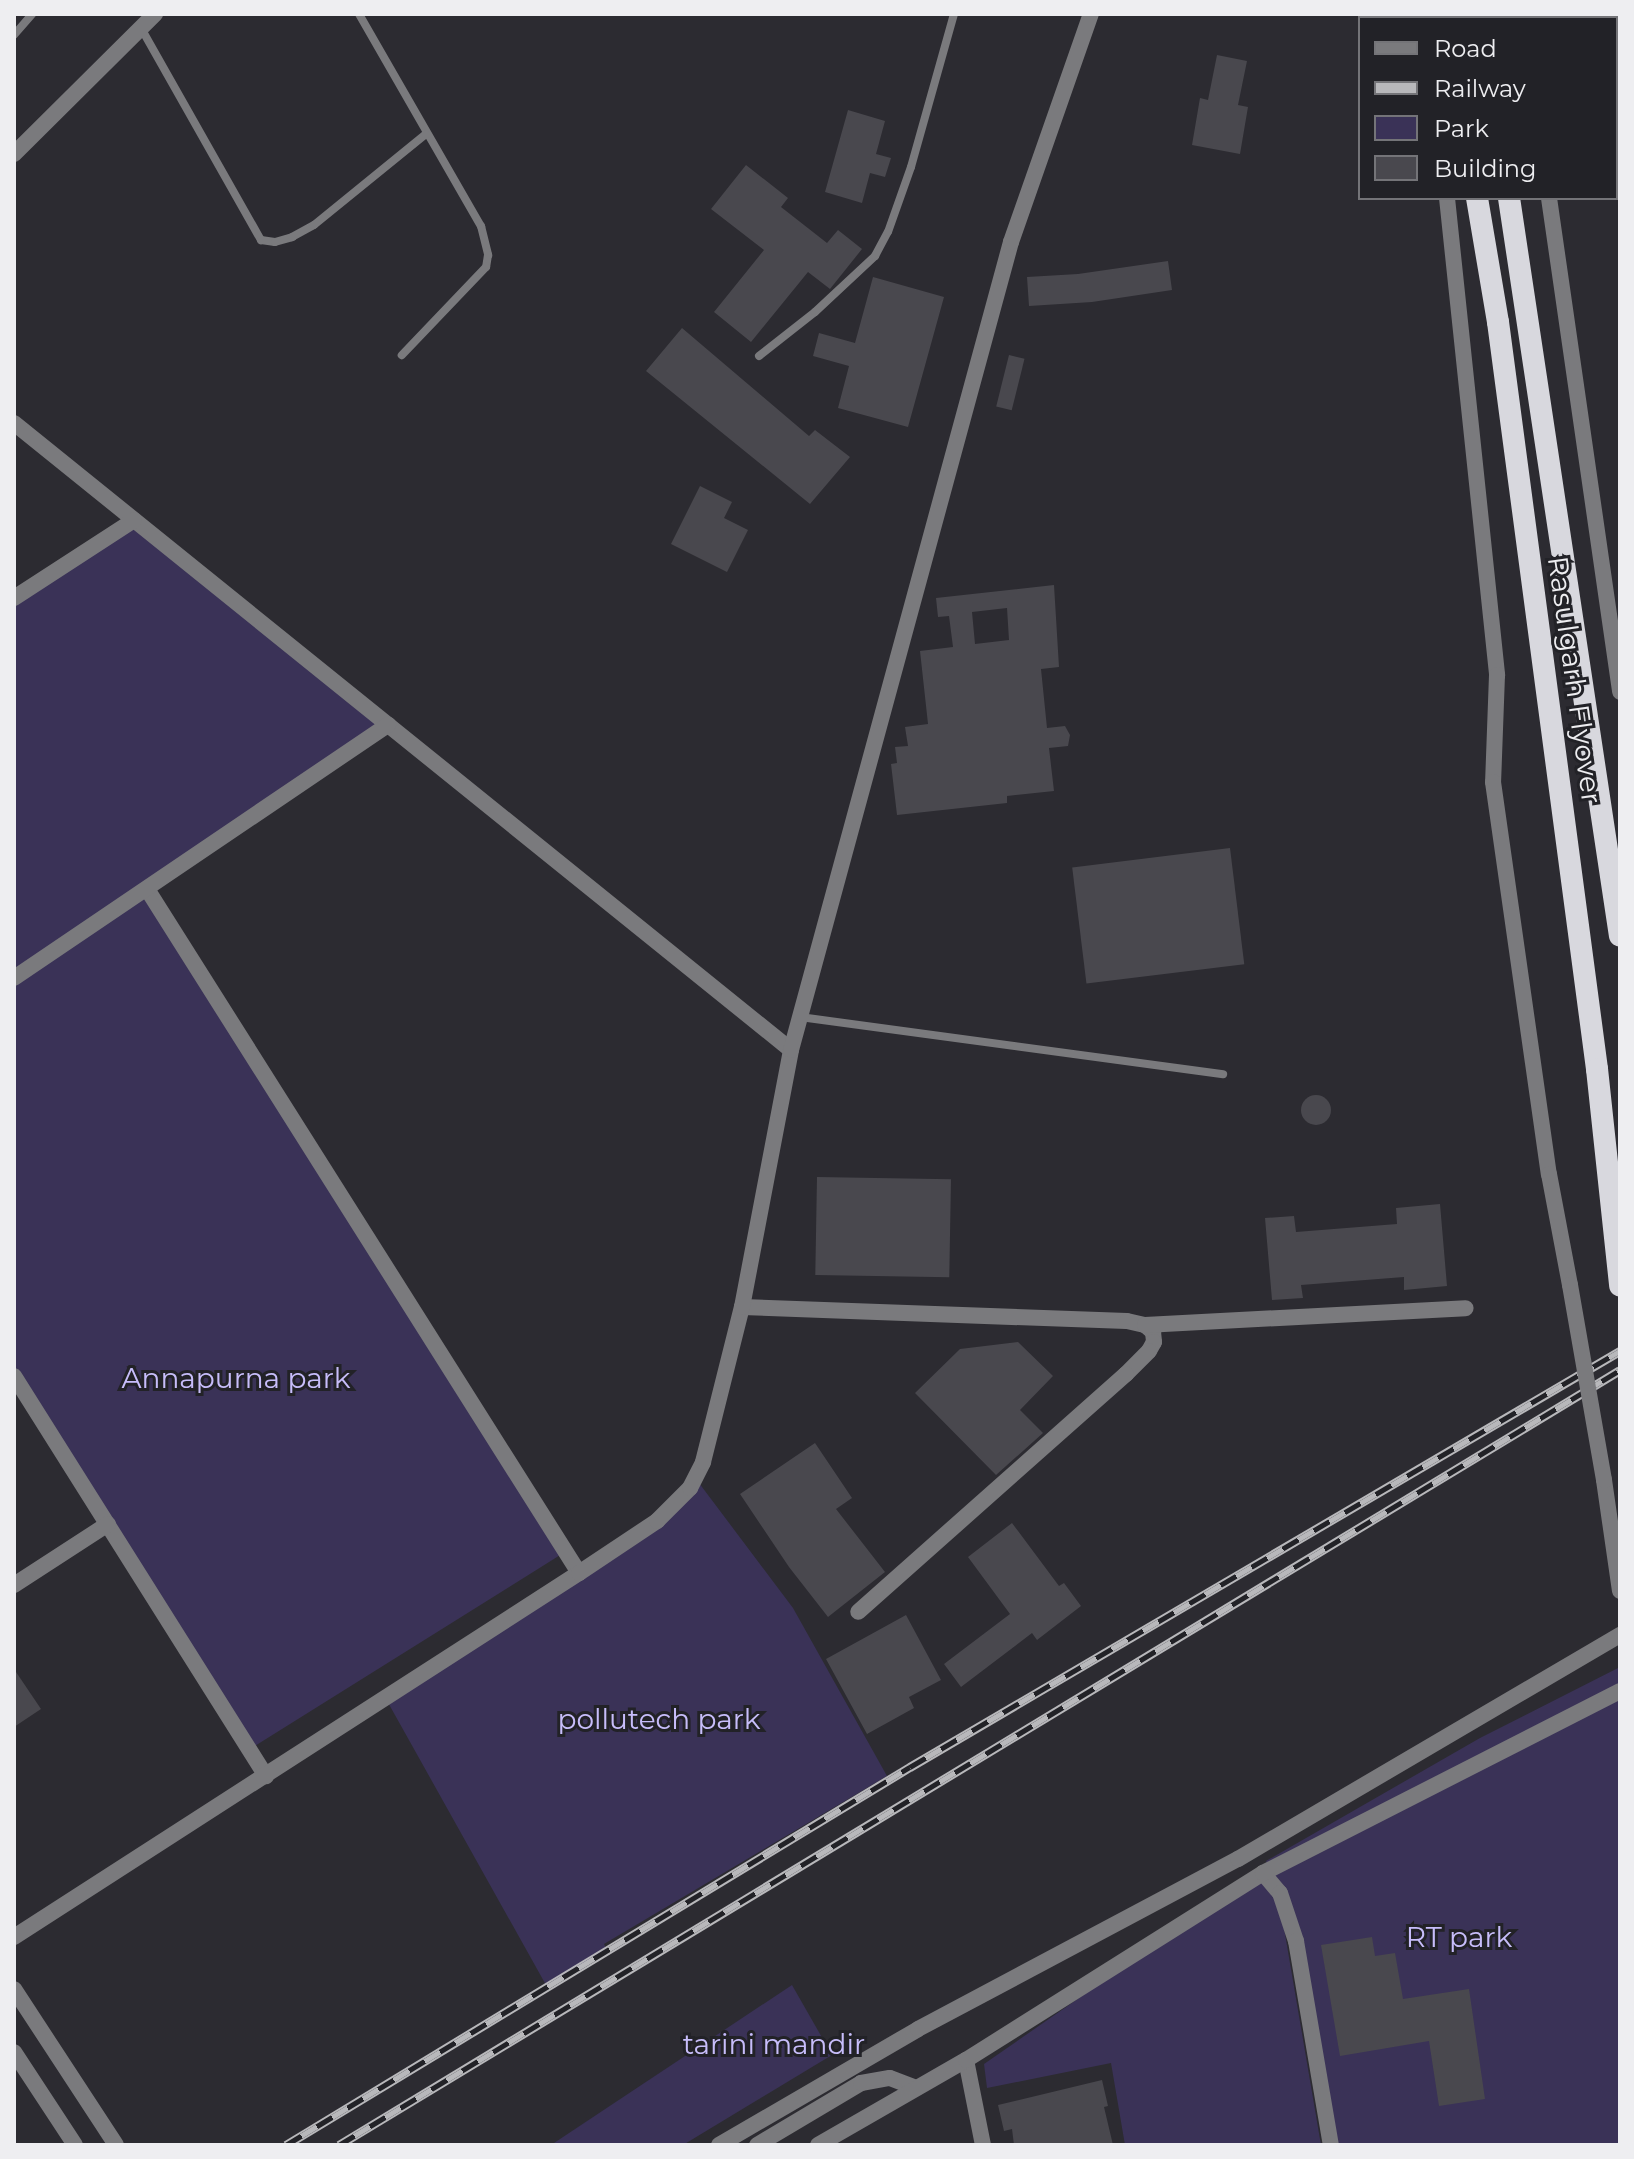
<!DOCTYPE html>
<style>
body{margin:0}
#map{position:relative;width:1634px;height:2159px;overflow:hidden;background:#2c2b31;font-family:Montserrat,sans-serif}
div>[style]{position:absolute}
.green>*{inset:0;background:#3a3257}
.building>*{inset:0;background:#49484e;transform-origin:0 0}
.round{border-radius:50%}
.service>*{height:8px;margin:-4px;padding:0 4px;transform-origin:4px;border-radius:4px;background:#7a7a7d}
.minor>*{height:16px;margin:-8px;padding:0 8px;transform-origin:8px;border-radius:8px;background:#7a7a7d}
.tertiary>*{height:16px;margin:-8px;padding:0 8px;transform-origin:8px;border-radius:8px;background:#7a7a7d}
.trunk>*{height:22px;margin:-11px;padding:0 11px;transform-origin:11px;border-radius:11px;background:#d8d8de}
.rail>*{height:9px;margin-top:-4.5px;transform-origin:0;background:repeating-linear-gradient(90deg,#222227 0 18px,#b8b8bb 0 36px);box-sizing:border-box;border-block:2px solid #b8b8bb}
.tertiary-bridge>*{height:16px;margin:-8px;padding:0 8px;transform-origin:8px;border-radius:8px;background:#7a7a7d}
span{translate:-50% -50%;white-space:nowrap;text-align:center;line-height:1.15;-webkit-text-stroke:6px #222227;paint-order:stroke}
.street-label{font-size:28px;color:#eeeef1}
.park-label{font-size:28px;color:#c7bdfa}
.frame{position:absolute;inset:0;border:16px solid #eeeef1;pointer-events:none}
.legend{position:absolute;left:1358px;top:16px;width:260px;height:184px;box-sizing:border-box;background:#222227;border:2px solid #747478;margin:0;padding:10px 14px;list-style:none;font-size:24px;color:#eeeef1}
.legend li{display:flex;align-items:center;gap:16px;height:40px}
.legend b{width:40px;border:2px solid #747478}
</style>
<div id="map">
<div class="green">
<i style="clip-path:polygon(134px 521px,388px 725px,146px 890px,565px 1552px,250px 1749px,14px 1375px,14px 598px)"></i>
<i style="clip-path:polygon(699px 1483px,793px 1608px,887px 1776px,604px 1944px,607px 1950px,546px 1985px,386px 1699px)"></i>
<i style="clip-path:polygon(1620px 1667px,1620px 2145px,1324px 2145px,1296px 1941px,1277px 1887px,1321px 2145px,1125px 2145px,1111px 2063px,987px 2088px,984px 2064px,1105px 1980px,1272px 1873px,1266px 1861px,1480px 1738px)"></i>
<i style="clip-path:polygon(792px 1985px,832px 2055px,683px 2145px,551px 2145px)"></i>
</div>
<div class="building">
<i style="clip-path:polygon(1217px 55px,1247px 61px,1238px 105px,1248px 107px,1240px 154px,1192px 145px,1200px 98px,1208px 100px)"></i>
<i style="clip-path:polygon(848px 110px,885px 121px,876px 154px,891px 158px,885px 177px,870px 173px,862px 203px,825px 192px)"></i>
<i style="clip-path:polygon(746px 165px,788px 198px,781px 207px,827px 243px,838px 230px,862px 249px,830px 289px,808px 272px,751px 342px,714px 312px,764px 250px,711px 209px)"></i>
<i style="clip-path:polygon(1168px 261px,1172px 290px,1092px 302px,1029px 306px,1027px 277px,1078px 274px)"></i>
<i style="clip-path:polygon(873px 277px,944px 297px,908px 427px,838px 408px,849px 366px,813px 356px,819px 333px,855px 343px)"></i>
<i style="clip-path:polygon(682px 328px,809px 436px,815px 430px,850px 457px,810px 504px,646px 371px)"></i>
<i style="left:1009px;top:355px;width:16px;height:53px;rotate:14deg"></i>
<i style="clip-path:polygon(700px 486px,732px 502px,724px 518px,748px 530px,727px 572px,671px 544px)"></i>
<i style="clip-path:polygon(evenodd,1054px 585px,1059px 667px,1041px 669px,1047px 728px,1065px 726px,1070px 735px,1068px 746px,1049px 748px,1054px 791px,1007px 796px,1007px 803px,897px 815px,891px 764px,897px 763px,895px 747px,908px 746px,905px 727px,928px 724px,920px 651px,953px 647px,949px 616px,938px 617px,936px 598px,1054px 585px,1007px 608px,1009px 640px,975px 644px,972px 612px,1007px 608px)"></i>
<i style="left:1230px;top:848px;width:117px;height:159px;rotate:83deg"></i>
<i class="round" style="left:1301px;top:1095px;width:30px;height:30px"></i>
<i style="left:817px;top:1177px;width:134px;height:98px;rotate:1deg"></i>
<i style="clip-path:polygon(1440px 1204px,1447px 1286px,1404px 1290px,1404px 1277px,1301px 1285px,1303px 1298px,1272px 1300px,1265px 1218px,1294px 1216px,1296px 1232px,1397px 1224px,1396px 1208px)"></i>
<i style="clip-path:polygon(1018px 1342px,1053px 1376px,1020px 1410px,1043px 1433px,996px 1475px,915px 1393px,960px 1349px)"></i>
<i style="clip-path:polygon(815px 1443px,852px 1498px,836px 1509px,885px 1572px,828px 1617px,789px 1567px,740px 1494px)"></i>
<i style="clip-path:polygon(1012px 1523px,1059px 1586px,1064px 1583px,1081px 1606px,1037px 1640px,1032px 1633px,961px 1687px,944px 1664px,1010px 1614px,968px 1557px)"></i>
<i style="clip-path:polygon(906px 1615px,941px 1680px,909px 1697px,914px 1708px,867px 1734px,826px 1659px)"></i>
<i style="clip-path:polygon(14px 1669px,41px 1709px,14px 1727px)"></i>
<i style="clip-path:polygon(1372px 1937px,1375px 1956px,1395px 1953px,1403px 1999px,1469px 1989px,1485px 2099px,1439px 2106px,1429px 2041px,1340px 2056px,1321px 1945px)"></i>
<i style="clip-path:polygon(1102px 2080px,1108px 2106px,1104px 2107px,1113px 2145px,1014px 2145px,1012px 2129px,1004px 2131px,998px 2105px)"></i>
</div>
<div class="service">
<i style="left:359px;top:14px;width:245px;rotate:60.1deg"></i>
<i style="left:481px;top:226px;width:30px;rotate:76deg"></i>
<i style="left:488px;top:255px;width:12px;rotate:99deg"></i>
<i style="left:486px;top:267px;width:122px;rotate:133.7deg"></i>
<i style="left:141px;top:28px;width:244px;rotate:60.5deg"></i>
<i style="left:261px;top:240px;width:14px;rotate:8deg"></i>
<i style="left:275px;top:242px;width:18px;rotate:-16deg"></i>
<i style="left:292px;top:237px;width:25px;rotate:-29deg"></i>
<i style="left:314px;top:225px;width:144px;rotate:-39.1deg"></i>
<i style="left:14px;top:35px;width:28px;rotate:-49deg"></i>
<i style="left:759px;top:356px;width:71px;rotate:-38.2deg"></i>
<i style="left:815px;top:312px;width:82px;rotate:-43deg"></i>
<i style="left:875px;top:256px;width:27px;rotate:-62deg"></i>
<i style="left:888px;top:232px;width:69px;rotate:-70.5deg"></i>
<i style="left:911px;top:167px;width:159px;rotate:-74.3deg"></i>
<i style="left:800px;top:1017px;width:427px;rotate:7.7deg"></i>
</div>
<div class="minor">
<i style="left:1616px;top:129px;width:4px"></i>
<i style="left:14px;top:423px;width:998px;rotate:38.9deg"></i>
<i style="left:14px;top:598px;width:143px;rotate:-33deg"></i>
<i style="left:147px;top:889px;width:809px;rotate:57.72deg"></i>
<i style="left:14px;top:978px;width:452px;rotate:-34.1deg"></i>
<i style="left:742px;top:1307px;width:385px;rotate:2.1deg"></i>
<i style="left:1127px;top:1321px;width:18px;rotate:13deg"></i>
<i style="left:1145px;top:1325px;width:11px;rotate:41deg"></i>
<i style="left:1153px;top:1332px;width:10px;rotate:84deg"></i>
<i style="left:1154px;top:1342px;width:10px;rotate:119deg"></i>
<i style="left:1149px;top:1351px;width:33px;rotate:135deg"></i>
<i style="left:1126px;top:1374px;width:358px;rotate:138.4deg"></i>
<i style="left:1145px;top:1325px;width:321px;rotate:-3deg"></i>
<i style="left:14px;top:1376px;width:473px;rotate:57.8deg"></i>
<i style="left:14px;top:1585px;width:112px;rotate:-33deg"></i>
<i style="left:1263px;top:1873px;width:26px;rotate:50deg"></i>
<i style="left:1280px;top:1893px;width:51px;rotate:71.6deg"></i>
<i style="left:1296px;top:1941px;width:207px;rotate:80.3deg"></i>
<i style="left:966px;top:2060px;width:87px;rotate:78.7deg"></i>
</div>
<div class="tertiary">
<i style="left:1415px;top:14px;width:4px;rotate:76deg"></i>
<i style="left:1519px;top:14px;width:4px;rotate:90deg"></i>
<i style="left:14px;top:154px;width:199px;rotate:-44.8deg"></i>
<i style="left:1447px;top:198px;width:480px;rotate:84deg"></i>
<i style="left:1497px;top:675px;width:107px;rotate:92.1deg"></i>
<i style="left:1493px;top:782px;width:396px;rotate:81.9deg"></i>
<i style="left:1549px;top:1174px;width:113px;rotate:79.3deg"></i>
<i style="left:1549px;top:198px;width:499px;rotate:81.8deg"></i>
<i style="left:1604px;top:1480px;width:112px;rotate:81.8deg"></i>
<i style="left:14px;top:1937px;width:672px;rotate:-32.79deg"></i>
<i style="left:579px;top:1573px;width:94px;rotate:-33.7deg"></i>
<i style="left:657px;top:1521px;width:47px;rotate:-45deg"></i>
<i style="left:690px;top:1488px;width:29px;rotate:-63deg"></i>
<i style="left:703px;top:1462px;width:160px;rotate:-75.9deg"></i>
<i style="left:742px;top:1307px;width:262px;rotate:-79.2deg"></i>
<i style="left:791px;top:1050px;width:837px;rotate:-74.77deg"></i>
<i style="left:1011px;top:242px;width:242px;rotate:-70.7deg"></i>
<i style="left:14px;top:1989px;width:186px;rotate:56.8deg"></i>
<i style="left:14px;top:2052px;width:111px;rotate:56.7deg"></i>
<i style="left:719px;top:2145px;width:230px;rotate:-30.2deg"></i>
<i style="left:918px;top:2029px;width:362px;rotate:-28deg"></i>
<i style="left:1238px;top:1859px;width:443px;rotate:-30.4deg"></i>
<i style="left:757px;top:2145px;width:121px;rotate:-30.8deg"></i>
<i style="left:861px;top:2083px;width:29px;rotate:-10deg"></i>
<i style="left:890px;top:2078px;width:26px;rotate:21deg"></i>
<i style="left:818px;top:2145px;width:171px;rotate:-29.9deg"></i>
<i style="left:966px;top:2060px;width:351px;rotate:-32.2deg"></i>
<i style="left:1263px;top:1873px;width:401px;rotate:-27deg"></i>
</div>
<div class="trunk">
<i style="left:1445px;top:14px;width:4px;rotate:76deg"></i>
<i style="left:1481px;top:14px;width:4px;rotate:76deg"></i>
<i style="left:1477px;top:198px;width:126px;rotate:80.4deg"></i>
<i style="left:1498px;top:322px;width:754px;rotate:82.45deg"></i>
<i style="left:1597px;top:1069px;width:218px;rotate:83.9deg"></i>
<i style="left:1509px;top:198px;width:746px;rotate:81.45deg"></i>
</div>
<div class="rail">
<i style="left:286px;top:2145px;width:730px;rotate:-31.21deg"></i>
<i style="left:910px;top:1767px;width:823px;rotate:-30.37deg"></i>
<i style="left:339px;top:2145px;width:1497px;rotate:-31.17deg"></i>
</div>
<div class="tertiary-bridge">
<i style="left:1570px;top:1285px;width:198px;rotate:80.1deg"></i>
</div>
<div class="street-label">
<span style="left:1575px;top:680px;rotate:82deg">Rasulgarh Flyover</span>
</div>
<div class="park-label">
<span style="left:236px;top:1378px">Annapurna park</span>
<span style="left:659px;top:1719px">pollutech park</span>
<span style="left:1459px;top:1937px">RT park</span>
<span style="left:774px;top:2044px">tarini mandir</span>
</div>
<div class="frame"></div>
<ul class="legend">
<li><b style="height:10px;background:#7a7a7d"></b>Road</li>
<li><b style="height:10px;background:#b8b8bb"></b>Railway</li>
<li><b style="height:22px;background:#3a3257"></b>Park</li>
<li><b style="height:22px;background:#49484e"></b>Building</li>
</ul>
</div>
